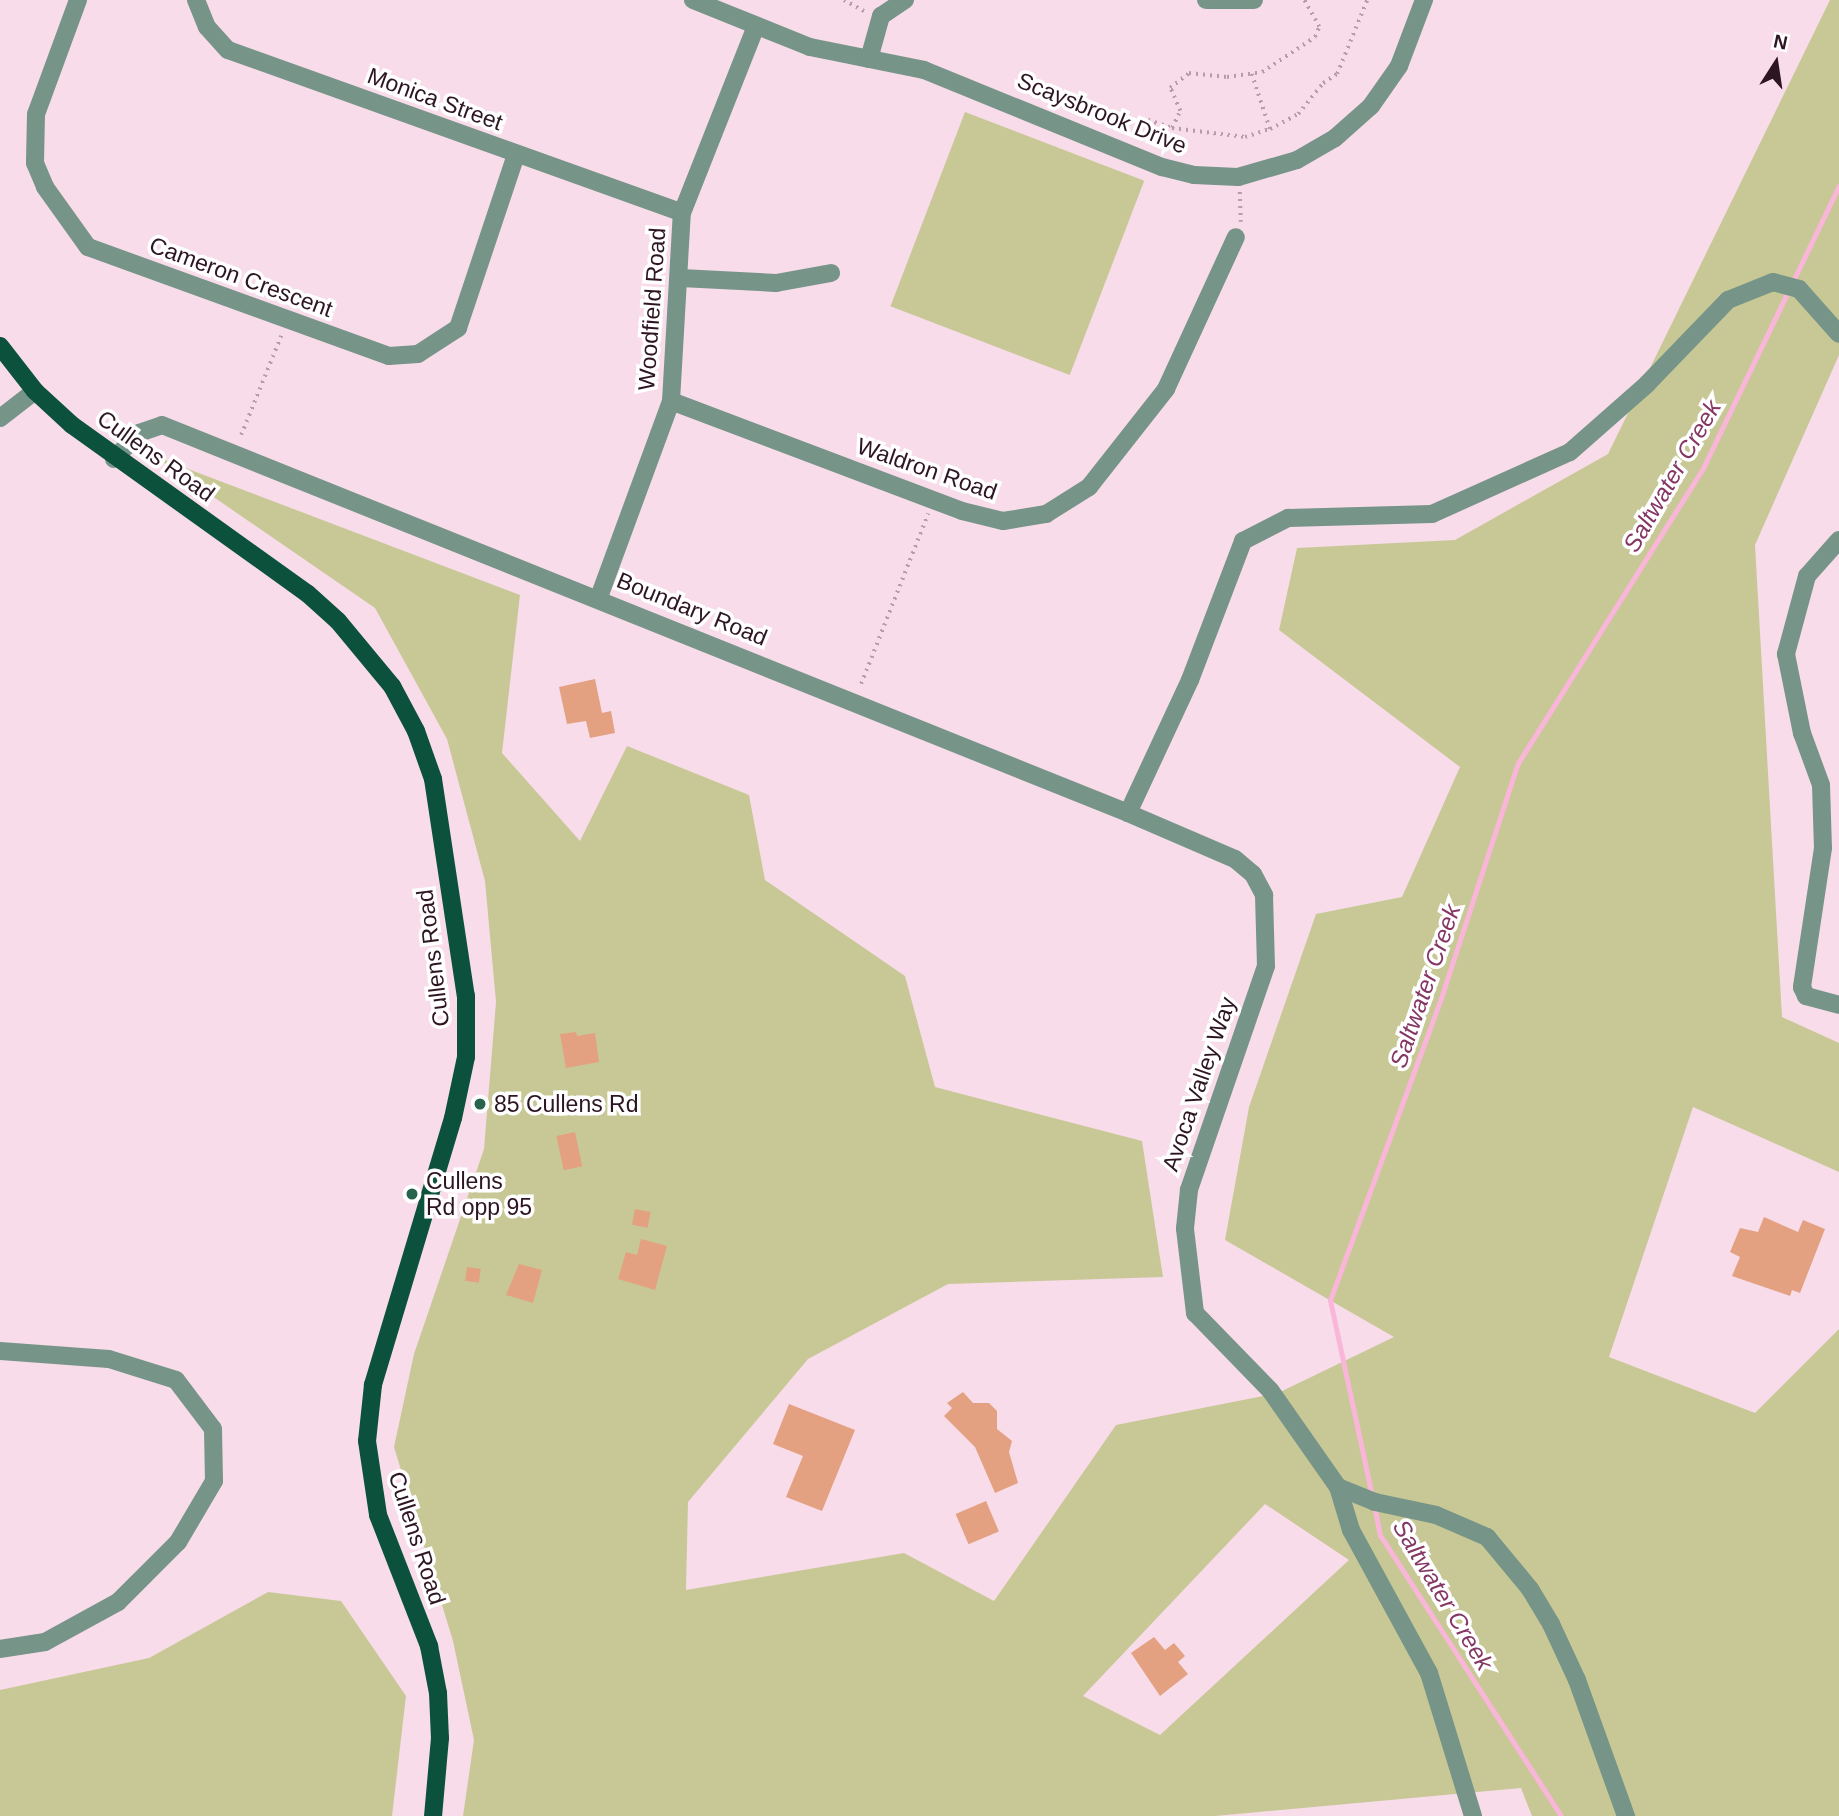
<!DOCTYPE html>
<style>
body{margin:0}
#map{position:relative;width:1839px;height:1816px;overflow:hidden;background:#f8dcea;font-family:Helvetica,sans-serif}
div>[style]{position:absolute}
.green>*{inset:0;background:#c8c896;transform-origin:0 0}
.stream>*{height:5px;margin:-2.5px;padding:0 2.5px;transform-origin:2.5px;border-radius:2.5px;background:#fab6d9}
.building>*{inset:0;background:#e3a181;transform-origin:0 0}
.path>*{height:3.5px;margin-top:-1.75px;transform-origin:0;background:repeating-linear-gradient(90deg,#b79caa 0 2px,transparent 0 7px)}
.minor>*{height:18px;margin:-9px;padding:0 9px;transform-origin:9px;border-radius:9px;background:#769487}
.major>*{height:18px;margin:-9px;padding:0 9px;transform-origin:9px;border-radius:9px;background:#0b513c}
.dots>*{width:19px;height:19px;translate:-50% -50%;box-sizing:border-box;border:4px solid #fff;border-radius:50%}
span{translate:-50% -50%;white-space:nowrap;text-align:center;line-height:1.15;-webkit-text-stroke:7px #fff;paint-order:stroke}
.street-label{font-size:23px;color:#2d1522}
.poi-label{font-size:23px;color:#2d1522}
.left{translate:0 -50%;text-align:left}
.water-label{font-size:24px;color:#853764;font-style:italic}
.north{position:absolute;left:1741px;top:28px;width:70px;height:70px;-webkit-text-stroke:5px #fff;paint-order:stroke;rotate:12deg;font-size:19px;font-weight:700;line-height:28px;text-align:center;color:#2d1522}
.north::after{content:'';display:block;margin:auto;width:24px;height:32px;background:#2d1522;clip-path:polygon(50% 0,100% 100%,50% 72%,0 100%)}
</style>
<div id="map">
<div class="green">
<i style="clip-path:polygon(evenodd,1830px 0,1839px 0,1839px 355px,1755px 545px,1782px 1017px,1839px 1043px,1839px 1172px,1693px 1107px,1609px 1357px,1755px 1413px,1839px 1329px,1839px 1816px,1532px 1816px,1521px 1788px,1215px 1816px,463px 1816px,474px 1740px,453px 1641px,394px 1447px,414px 1354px,484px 1149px,496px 1002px,485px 881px,447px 739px,375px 608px,154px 456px,520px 595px,502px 753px,580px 841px,627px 746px,749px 795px,765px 880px,905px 976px,935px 1087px,1142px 1141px,1163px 1277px,948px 1284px,808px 1359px,688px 1502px,686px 1590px,904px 1553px,994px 1601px,1116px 1425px,1278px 1393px,1394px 1337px,1225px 1240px,1249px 1107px,1316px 914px,1402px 897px,1460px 767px,1279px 630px,1297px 548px,1455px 540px,1608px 454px,1830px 0,1265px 1504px,1349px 1560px,1160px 1735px,1083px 1696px,1265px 1504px)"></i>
<i style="left:965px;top:112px;width:192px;height:208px;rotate:21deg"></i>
<i style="clip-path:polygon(268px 1592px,341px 1601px,406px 1696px,392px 1816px,0 1816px,0 1690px,149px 1658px)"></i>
</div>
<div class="stream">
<i style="left:1372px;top:1496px;width:200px;rotate:-102.1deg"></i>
<i style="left:1330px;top:1300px;width:322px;rotate:-69.8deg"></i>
<i style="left:1441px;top:998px;width:247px;rotate:-71.9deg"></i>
<i style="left:1518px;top:763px;width:350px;rotate:-57.9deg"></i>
<i style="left:1704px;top:466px;width:311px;rotate:-64.3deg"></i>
<i style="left:1374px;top:1505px;width:31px;rotate:79deg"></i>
<i style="left:1380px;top:1535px;width:334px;rotate:57.2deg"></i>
</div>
<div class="building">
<i style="clip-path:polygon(595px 679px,602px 713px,611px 711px,615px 733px,590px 738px,586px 721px,567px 724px,559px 687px)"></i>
<i style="clip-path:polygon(576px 1032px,577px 1036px,595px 1033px,599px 1062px,566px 1068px,560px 1034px)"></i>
<i style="left:575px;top:1132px;width:35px;height:19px;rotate:78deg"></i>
<i style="left:635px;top:1209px;width:16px;height:16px;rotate:11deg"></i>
<i style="clip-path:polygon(1764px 1217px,1798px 1232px,1803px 1220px,1825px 1229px,1800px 1293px,1792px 1290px,1790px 1296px,1732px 1276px,1740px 1257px,1730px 1252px,1740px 1228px,1758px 1232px)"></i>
<i style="clip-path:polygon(641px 1239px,667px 1246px,655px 1290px,618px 1279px,626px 1252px,637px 1255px)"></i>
<i style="clip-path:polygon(519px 1264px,542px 1270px,533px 1303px,506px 1295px)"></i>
<i style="left:467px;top:1267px;width:14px;height:14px;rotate:8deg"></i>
<i style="clip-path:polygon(963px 1392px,973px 1403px,989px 1403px,997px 1411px,997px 1429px,1012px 1441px,1009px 1452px,1018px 1483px,995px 1493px,975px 1447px,944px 1416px,952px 1408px,947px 1403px)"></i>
<i style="clip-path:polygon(789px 1404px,855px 1430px,822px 1511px,786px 1497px,803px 1456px,773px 1444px)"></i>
<i style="left:986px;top:1501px;width:33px;height:33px;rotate:67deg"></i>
<i style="clip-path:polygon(1154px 1637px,1165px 1650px,1174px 1643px,1185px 1656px,1178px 1662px,1188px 1674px,1160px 1696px,1131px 1653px)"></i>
</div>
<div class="path">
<i style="left:844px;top:0;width:25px;rotate:29deg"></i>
<i style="left:1252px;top:74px;width:58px;rotate:71.9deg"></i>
<i style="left:1270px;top:129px;width:32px;rotate:-28deg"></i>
<i style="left:1298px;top:114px;width:40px;rotate:-51deg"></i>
<i style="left:1323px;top:83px;width:17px;rotate:-33deg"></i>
<i style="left:1337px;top:74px;width:80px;rotate:-67.9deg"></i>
<i style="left:1148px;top:120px;width:25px;rotate:18deg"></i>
<i style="left:1172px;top:128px;width:19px;rotate:-65deg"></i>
<i style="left:1180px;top:111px;width:25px;rotate:-113deg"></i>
<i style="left:1170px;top:88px;width:24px;rotate:-38deg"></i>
<i style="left:1189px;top:73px;width:38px;rotate:6deg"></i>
<i style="left:1227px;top:77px;width:35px;rotate:-8deg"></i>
<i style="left:1262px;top:72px;width:64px;rotate:-33.4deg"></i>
<i style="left:1315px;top:37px;width:11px;rotate:-68deg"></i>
<i style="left:1319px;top:27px;width:31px;rotate:-119deg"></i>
<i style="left:1172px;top:128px;width:74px;rotate:7deg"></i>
<i style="left:1245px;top:137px;width:26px;rotate:-18deg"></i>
<i style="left:1240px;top:192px;width:30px;rotate:88deg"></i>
<i style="left:241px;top:435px;width:107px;rotate:-68deg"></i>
<i style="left:861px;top:684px;width:183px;rotate:-68.5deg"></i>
</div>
<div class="minor">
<i style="left:78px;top:0;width:121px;rotate:110.2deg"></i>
<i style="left:36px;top:114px;width:49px;rotate:91.2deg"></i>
<i style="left:35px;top:163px;width:26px;rotate:67deg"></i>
<i style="left:45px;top:187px;width:74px;rotate:54.4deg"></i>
<i style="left:88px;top:247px;width:320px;rotate:19.9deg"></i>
<i style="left:389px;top:356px;width:29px;rotate:-4deg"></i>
<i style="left:418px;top:354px;width:48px;rotate:-33deg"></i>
<i style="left:458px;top:328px;width:182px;rotate:-71.5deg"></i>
<i style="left:196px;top:0;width:29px;rotate:68deg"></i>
<i style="left:207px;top:27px;width:31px;rotate:48deg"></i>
<i style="left:228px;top:50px;width:482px;rotate:19.7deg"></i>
<i style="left:693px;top:0;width:126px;rotate:21.9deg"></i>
<i style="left:810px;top:47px;width:116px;rotate:11.4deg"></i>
<i style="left:924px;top:70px;width:257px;rotate:22.2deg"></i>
<i style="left:1162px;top:167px;width:33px;rotate:14deg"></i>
<i style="left:1194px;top:175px;width:44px;rotate:2.6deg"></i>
<i style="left:1238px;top:177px;width:61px;rotate:-16.1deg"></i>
<i style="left:1297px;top:160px;width:44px;rotate:-30.1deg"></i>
<i style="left:1335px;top:138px;width:48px;rotate:-41.6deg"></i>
<i style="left:1371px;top:106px;width:49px;rotate:-55deg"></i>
<i style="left:1399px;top:66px;width:71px;rotate:-69.3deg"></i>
<i style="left:1206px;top:0;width:48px"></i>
<i style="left:869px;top:59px;width:45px;rotate:-74.4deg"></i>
<i style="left:881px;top:16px;width:29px;rotate:-34deg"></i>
<i style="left:681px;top:278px;width:95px;rotate:3deg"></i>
<i style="left:776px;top:283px;width:56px;rotate:-10.3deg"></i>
<i style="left:671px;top:401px;width:311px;rotate:20.7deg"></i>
<i style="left:962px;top:511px;width:42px;rotate:13.7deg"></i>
<i style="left:1003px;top:521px;width:44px;rotate:-9.2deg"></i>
<i style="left:1046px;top:514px;width:51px;rotate:-32.1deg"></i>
<i style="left:1089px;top:487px;width:125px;rotate:-51.8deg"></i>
<i style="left:1166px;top:389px;width:167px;rotate:-65.3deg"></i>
<i style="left:0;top:418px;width:44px;rotate:-37.6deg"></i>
<i style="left:114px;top:459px;width:36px;rotate:-46deg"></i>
<i style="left:139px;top:433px;width:24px;rotate:-19deg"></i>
<i style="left:162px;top:425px;width:1041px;rotate:21.88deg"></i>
<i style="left:1128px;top:813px;width:116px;rotate:23.3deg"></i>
<i style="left:1235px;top:859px;width:23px;rotate:40deg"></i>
<i style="left:1253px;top:874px;width:24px;rotate:62deg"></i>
<i style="left:1264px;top:895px;width:71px;rotate:88.4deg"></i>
<i style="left:1266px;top:966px;width:237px;rotate:109deg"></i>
<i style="left:1189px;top:1190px;width:39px;rotate:96deg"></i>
<i style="left:1185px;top:1229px;width:85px;rotate:83.2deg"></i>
<i style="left:1195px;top:1313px;width:107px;rotate:45.8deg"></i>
<i style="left:1270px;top:1390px;width:118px;rotate:55deg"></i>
<i style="left:1338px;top:1487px;width:45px;rotate:73.2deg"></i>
<i style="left:1351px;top:1530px;width:163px;rotate:61.4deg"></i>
<i style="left:1429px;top:1673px;width:150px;rotate:72.9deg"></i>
<i style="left:1839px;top:540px;width:48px;rotate:131.6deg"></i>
<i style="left:1807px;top:576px;width:81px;rotate:105.1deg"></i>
<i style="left:1786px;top:654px;width:81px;rotate:78.6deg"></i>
<i style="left:1802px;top:733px;width:55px;rotate:69.9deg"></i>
<i style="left:1821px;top:785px;width:63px;rotate:88.2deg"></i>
<i style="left:1823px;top:848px;width:141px;rotate:98.6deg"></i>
<i style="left:1802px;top:987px;width:10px;rotate:66deg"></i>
<i style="left:1806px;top:996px;width:34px;rotate:15deg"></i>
<i style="left:599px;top:597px;width:209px;rotate:-69.8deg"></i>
<i style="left:671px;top:401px;width:188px;rotate:-86.7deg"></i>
<i style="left:682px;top:213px;width:201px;rotate:-68.4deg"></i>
<i style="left:1128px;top:813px;width:147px;rotate:-65deg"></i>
<i style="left:1190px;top:680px;width:149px;rotate:-69.1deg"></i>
<i style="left:1243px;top:541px;width:51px;rotate:-27.1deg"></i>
<i style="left:1288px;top:518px;width:144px;rotate:-1.6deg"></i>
<i style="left:1432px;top:514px;width:151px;rotate:-24.2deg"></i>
<i style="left:1570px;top:452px;width:103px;rotate:-41.4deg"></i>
<i style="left:1647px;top:384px;width:117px;rotate:-46deg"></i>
<i style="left:1728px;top:300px;width:48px;rotate:-21.8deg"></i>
<i style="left:1773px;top:282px;width:27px;rotate:15deg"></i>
<i style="left:1799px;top:289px;width:60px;rotate:48.4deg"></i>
<i style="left:0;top:1351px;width:109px;rotate:4.2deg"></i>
<i style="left:109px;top:1359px;width:70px;rotate:17.4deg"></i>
<i style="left:176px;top:1380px;width:61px;rotate:52.9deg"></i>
<i style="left:213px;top:1429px;width:52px;rotate:88.9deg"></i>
<i style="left:214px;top:1481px;width:71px;rotate:120.5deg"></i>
<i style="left:178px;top:1542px;width:85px;rotate:135deg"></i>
<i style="left:118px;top:1602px;width:83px;rotate:151.3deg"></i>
<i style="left:45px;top:1642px;width:46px;rotate:171.2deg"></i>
<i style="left:1338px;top:1487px;width:40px;rotate:22deg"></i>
<i style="left:1375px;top:1502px;width:62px;rotate:12deg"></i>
<i style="left:1436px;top:1515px;width:56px;rotate:23.3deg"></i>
<i style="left:1487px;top:1537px;width:67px;rotate:50.4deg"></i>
<i style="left:1530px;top:1589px;width:41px;rotate:59deg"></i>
<i style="left:1551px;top:1624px;width:62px;rotate:65.1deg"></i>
<i style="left:1577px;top:1680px;width:145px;rotate:70.2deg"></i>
</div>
<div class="major">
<i style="left:0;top:346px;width:57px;rotate:52.1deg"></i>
<i style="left:35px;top:391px;width:50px;rotate:42.6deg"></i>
<i style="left:72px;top:425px;width:290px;rotate:35.6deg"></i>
<i style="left:308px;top:594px;width:40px;rotate:42deg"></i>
<i style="left:338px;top:621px;width:85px;rotate:50.3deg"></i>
<i style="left:392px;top:686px;width:51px;rotate:61.9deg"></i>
<i style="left:416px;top:731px;width:51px;rotate:70.5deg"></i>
<i style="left:433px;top:779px;width:219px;rotate:81.4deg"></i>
<i style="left:466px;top:996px;width:61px;rotate:90deg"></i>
<i style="left:466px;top:1057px;width:62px;rotate:102deg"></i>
<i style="left:453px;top:1118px;width:279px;rotate:106.7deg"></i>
<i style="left:373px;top:1385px;width:56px;rotate:96.1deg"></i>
<i style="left:367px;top:1441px;width:75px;rotate:81.5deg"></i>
<i style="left:378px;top:1515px;width:141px;rotate:68.7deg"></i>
<i style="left:429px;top:1646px;width:48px;rotate:79.2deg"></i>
<i style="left:438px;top:1693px;width:45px;rotate:87.5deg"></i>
<i style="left:440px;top:1738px;width:78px;rotate:95.1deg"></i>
</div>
<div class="dots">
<i style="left:480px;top:1104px;background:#27634d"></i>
<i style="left:412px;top:1194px;background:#27634d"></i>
</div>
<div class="street-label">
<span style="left:435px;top:99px;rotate:20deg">Monica Street</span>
<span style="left:1102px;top:113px;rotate:22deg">Scaysbrook Drive</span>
<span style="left:241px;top:277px;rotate:20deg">Cameron Crescent</span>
<span style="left:652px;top:309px;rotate:-86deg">Woodfield Road</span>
<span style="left:156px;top:456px;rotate:36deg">Cullens Road</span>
<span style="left:927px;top:469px;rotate:19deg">Waldron Road</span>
<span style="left:692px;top:609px;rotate:22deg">Boundary Road</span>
<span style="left:433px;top:958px;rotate:-97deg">Cullens Road</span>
<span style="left:1199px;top:1084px;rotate:-71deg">Avoca Valley Way</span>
<span style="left:417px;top:1538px;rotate:72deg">Cullens Road</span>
</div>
<div class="poi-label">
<span class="left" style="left:494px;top:1104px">85 Cullens Rd</span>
<span class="left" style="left:426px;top:1194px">Cullens<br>Rd opp 95</span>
</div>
<div class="water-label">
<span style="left:1672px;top:476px;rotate:-60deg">Saltwater Creek</span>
<span style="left:1425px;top:986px;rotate:-71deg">Saltwater Creek</span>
<span style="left:1443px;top:1595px;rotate:59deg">Saltwater Creek</span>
</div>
<div class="north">N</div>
</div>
